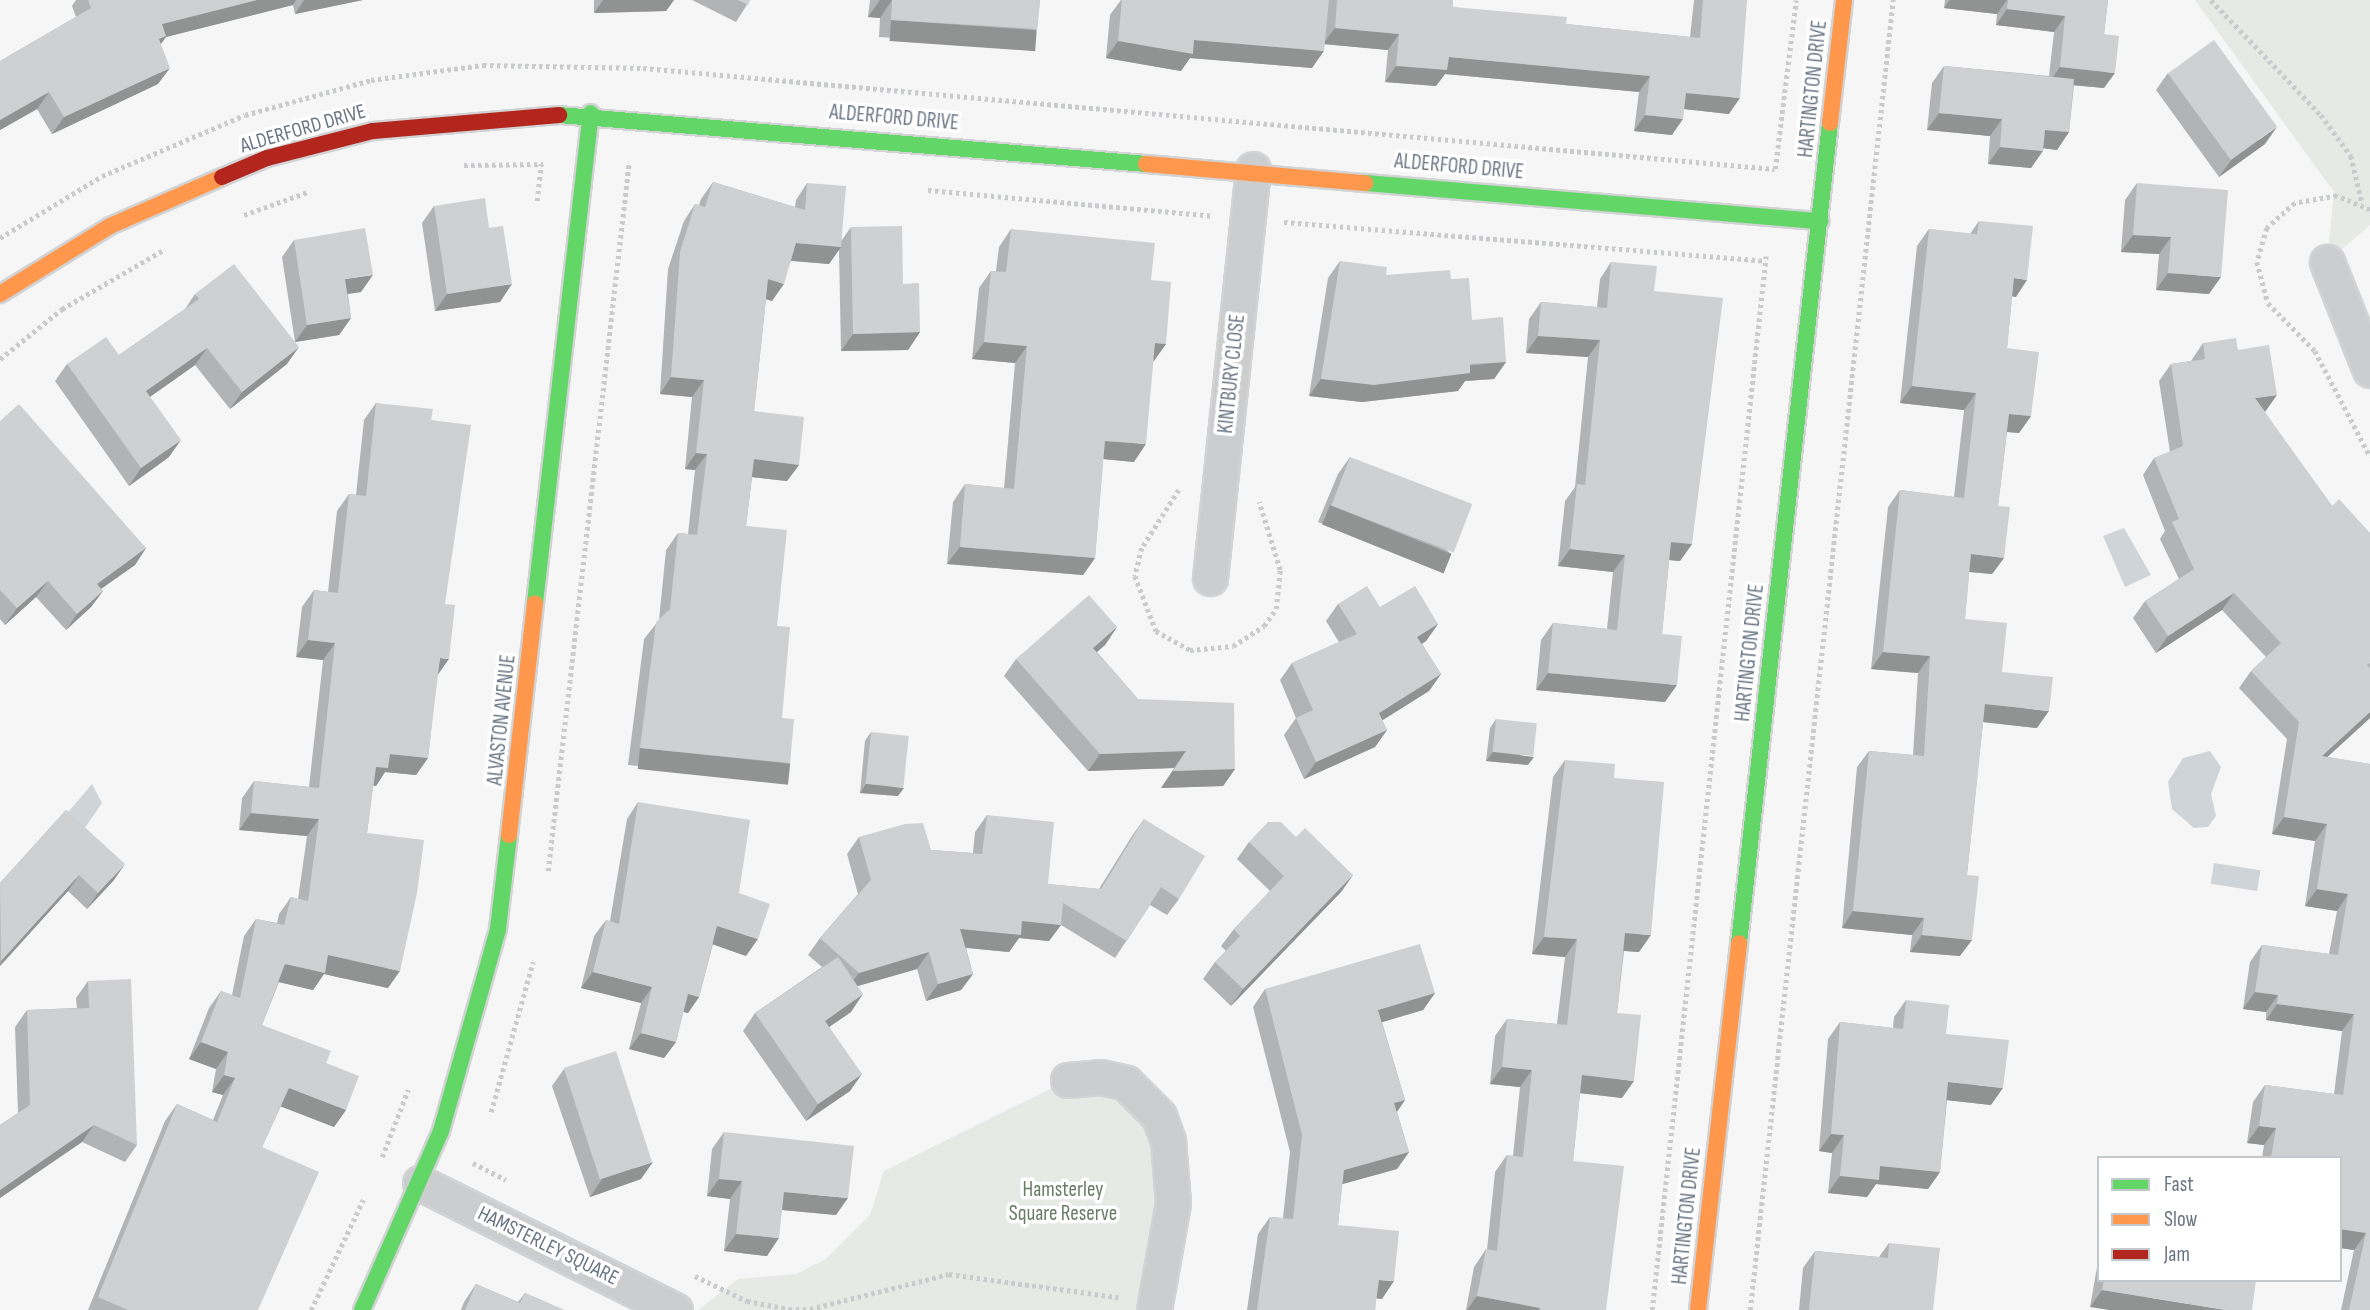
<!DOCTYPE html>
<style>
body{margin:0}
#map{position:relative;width:2370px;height:1310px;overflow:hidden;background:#f6f6f6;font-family:"Sofia Sans Condensed",sans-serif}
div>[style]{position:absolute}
.green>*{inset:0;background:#e6e9e4}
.water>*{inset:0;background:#ced4d8;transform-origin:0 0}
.path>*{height:4.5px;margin-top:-2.25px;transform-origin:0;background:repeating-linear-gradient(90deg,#cacbcc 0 3.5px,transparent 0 7px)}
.roads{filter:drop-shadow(2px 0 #d2d3d4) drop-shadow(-2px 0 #d2d3d4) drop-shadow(0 2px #d2d3d4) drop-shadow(0 -2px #d2d3d4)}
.street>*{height:33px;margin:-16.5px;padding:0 16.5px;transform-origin:16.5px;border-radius:16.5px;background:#cccdcf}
.fast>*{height:16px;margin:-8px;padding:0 8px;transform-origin:8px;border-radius:8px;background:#63d668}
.slow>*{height:16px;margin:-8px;padding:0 8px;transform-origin:8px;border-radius:8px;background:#ff974d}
.jam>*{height:16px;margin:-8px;padding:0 8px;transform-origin:8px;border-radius:8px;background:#b3261e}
.wall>*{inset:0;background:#b2b3b4}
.shaded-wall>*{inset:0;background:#919292;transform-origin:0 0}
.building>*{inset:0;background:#cfd0d1;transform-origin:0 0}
span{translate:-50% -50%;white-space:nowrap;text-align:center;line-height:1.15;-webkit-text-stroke:7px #fff;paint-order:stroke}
.street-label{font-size:21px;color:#697583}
.park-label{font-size:21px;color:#697b67}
.legend{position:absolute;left:2097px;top:1156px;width:245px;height:126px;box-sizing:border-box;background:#fff;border:2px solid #c3c8cd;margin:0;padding:9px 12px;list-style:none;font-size:21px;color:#697583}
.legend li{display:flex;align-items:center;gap:14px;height:35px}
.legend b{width:35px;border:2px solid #c3c8cd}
</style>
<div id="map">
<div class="green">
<i style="clip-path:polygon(2195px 0,2370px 0,2370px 225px,2327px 262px,2334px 192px)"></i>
<i style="clip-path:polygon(1101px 1077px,1159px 1116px,1154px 1310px,698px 1310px,738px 1279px,796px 1274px,826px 1259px,870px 1215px,884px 1171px,1068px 1080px)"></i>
</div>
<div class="water">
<i style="clip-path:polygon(2124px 528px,2151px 575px,2125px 587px,2103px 536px)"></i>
<i style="clip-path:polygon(2210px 751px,2221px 767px,2211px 794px,2216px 816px,2208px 827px,2194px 828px,2172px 809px,2168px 782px,2183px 758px)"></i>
<i style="clip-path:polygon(92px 784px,102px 803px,82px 832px,63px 818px)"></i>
<i style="left:2214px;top:863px;width:47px;height:21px;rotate:9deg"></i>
</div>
<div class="path">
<i style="left:2211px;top:0;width:159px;rotate:46.3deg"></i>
<i style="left:2321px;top:115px;width:51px;rotate:53.8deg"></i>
<i style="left:2351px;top:156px;width:48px;rotate:76.8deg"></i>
<i style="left:464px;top:165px;width:79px;rotate:-0.7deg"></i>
<i style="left:1775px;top:169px;width:170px;rotate:-82.9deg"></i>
<i style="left:928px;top:190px;width:285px;rotate:5.2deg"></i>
<i style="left:537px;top:201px;width:37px;rotate:-84deg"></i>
<i style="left:2370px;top:210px;width:36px;rotate:-157deg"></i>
<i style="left:2337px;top:196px;width:43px;rotate:170.5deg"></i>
<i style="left:2295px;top:203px;width:38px;rotate:138deg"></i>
<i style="left:2267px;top:228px;width:35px;rotate:106deg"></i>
<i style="left:2257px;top:262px;width:42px;rotate:75deg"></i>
<i style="left:2268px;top:303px;width:67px;rotate:45.6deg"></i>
<i style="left:2315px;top:351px;width:119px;rotate:62.4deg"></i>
<i style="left:244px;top:215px;width:68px;rotate:-19.8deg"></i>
<i style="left:1284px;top:222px;width:483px;rotate:4.6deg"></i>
<i style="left:0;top:238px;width:119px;rotate:-31.3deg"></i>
<i style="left:102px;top:176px;width:155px;rotate:-23.1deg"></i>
<i style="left:245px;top:115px;width:131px;rotate:-15.5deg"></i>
<i style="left:371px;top:80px;width:113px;rotate:-7.6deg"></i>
<i style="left:483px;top:65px;width:160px;rotate:1.1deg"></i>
<i style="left:643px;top:68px;width:1136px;rotate:5.1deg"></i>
<i style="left:0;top:359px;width:80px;rotate:-38.9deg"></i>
<i style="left:62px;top:309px;width:119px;rotate:-30.2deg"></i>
<i style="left:1179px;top:490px;width:69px;rotate:122.5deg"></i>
<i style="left:1142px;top:548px;width:29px;rotate:104deg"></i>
<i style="left:1135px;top:576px;width:59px;rotate:69.1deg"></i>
<i style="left:1156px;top:631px;width:39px;rotate:29deg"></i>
<i style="left:1190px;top:650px;width:43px;rotate:-5.3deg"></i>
<i style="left:1233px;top:646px;width:37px;rotate:-33deg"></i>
<i style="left:1264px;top:626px;width:21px;rotate:-55deg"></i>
<i style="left:1276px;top:609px;width:39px;rotate:-84deg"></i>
<i style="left:1280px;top:570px;width:71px;rotate:-107.2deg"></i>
<i style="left:548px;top:871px;width:714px;rotate:-83.48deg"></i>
<i style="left:491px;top:1112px;width:156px;rotate:-74.4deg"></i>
<i style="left:382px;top:1157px;width:72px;rotate:-68.8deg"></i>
<i style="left:473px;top:1163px;width:37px;rotate:27deg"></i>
<i style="left:695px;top:1276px;width:58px;rotate:25.7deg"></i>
<i style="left:747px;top:1301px;width:43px;rotate:10.8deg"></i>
<i style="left:789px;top:1309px;width:21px"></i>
<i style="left:810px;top:1309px;width:143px;rotate:-14.1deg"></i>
<i style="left:949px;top:1274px;width:171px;rotate:7.8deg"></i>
<i style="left:311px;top:1310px;width:122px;rotate:-64.7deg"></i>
<i style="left:1652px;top:1310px;width:1060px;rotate:-83.83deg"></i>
<i style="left:1750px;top:1310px;width:1318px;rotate:-83.77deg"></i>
</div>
<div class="roads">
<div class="street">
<i style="left:2327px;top:262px;width:116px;rotate:68.3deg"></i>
<i style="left:1210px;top:578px;width:411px;rotate:-84deg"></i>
<i style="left:1068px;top:1080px;width:33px;rotate:-5deg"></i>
<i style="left:1101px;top:1077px;width:26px;rotate:13deg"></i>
<i style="left:1126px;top:1083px;width:47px;rotate:45deg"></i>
<i style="left:1159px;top:1116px;width:27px;rotate:70deg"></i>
<i style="left:1168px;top:1141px;width:62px;rotate:85.4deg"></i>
<i style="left:1173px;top:1203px;width:109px;rotate:100.1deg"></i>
<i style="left:420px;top:1183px;width:285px;rotate:26.5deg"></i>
</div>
<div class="fast">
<i style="left:559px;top:115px;width:589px;rotate:4.77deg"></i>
<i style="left:1365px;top:183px;width:457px;rotate:4.8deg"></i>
<i style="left:535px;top:603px;width:493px;rotate:-83.5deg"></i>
<i style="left:1739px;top:943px;width:825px;rotate:-83.67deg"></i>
<i style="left:362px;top:1310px;width:196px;rotate:-66.2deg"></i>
<i style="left:441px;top:1131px;width:210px;rotate:-74.2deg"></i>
<i style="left:498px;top:929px;width:95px;rotate:-83.3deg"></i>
</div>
<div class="slow">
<i style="left:1830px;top:123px;width:124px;rotate:-83.5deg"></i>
<i style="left:1146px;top:164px;width:220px;rotate:5deg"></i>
<i style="left:0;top:294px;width:129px;rotate:-31.7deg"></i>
<i style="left:110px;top:226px;width:122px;rotate:-23.6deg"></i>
<i style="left:509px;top:835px;width:233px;rotate:-83.6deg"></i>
<i style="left:1698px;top:1310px;width:369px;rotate:-83.6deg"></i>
</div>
<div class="jam">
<i style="left:222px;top:177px;width:49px;rotate:-22.9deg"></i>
<i style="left:267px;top:158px;width:109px;rotate:-14.3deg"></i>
<i style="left:373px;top:131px;width:187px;rotate:-4.9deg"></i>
</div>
</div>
<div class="wall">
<i style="clip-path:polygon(76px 0,363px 0,295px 14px,293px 5px,166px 37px,161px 44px,158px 84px,52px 134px,37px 109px,0 130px,0 61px,76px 17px,72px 6px)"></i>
<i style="clip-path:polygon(594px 0,674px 0,666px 11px,594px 13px)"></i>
<i style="clip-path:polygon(692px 0,750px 0,736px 22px)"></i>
<i style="clip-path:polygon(870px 0,1040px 0,1037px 29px,1025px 46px,879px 37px,880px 18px,868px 17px)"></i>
<i style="clip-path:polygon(1121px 0,1453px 0,1453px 7px,1566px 24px,1690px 37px,1694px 0,1747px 0,1729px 114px,1684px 109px,1672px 135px,1634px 131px,1639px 92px,1445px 74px,1436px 86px,1385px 82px,1388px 50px,1324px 44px,1312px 68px,1190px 58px,1181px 71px,1106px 58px,1110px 15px)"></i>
<i style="clip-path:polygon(1945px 0,2108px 0,2104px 34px,2104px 88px,2074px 85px,2069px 132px,2057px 150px,2044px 148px,2031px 168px,1988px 164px,1990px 136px,1927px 130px,1932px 83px,1944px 66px,2049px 76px,2054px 32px,1996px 25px,1997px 14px,1944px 8px)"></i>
<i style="clip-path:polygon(2168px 73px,2265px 144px,2219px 177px,2156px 90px)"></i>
<i style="clip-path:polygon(713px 182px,795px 207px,796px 200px,807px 183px,842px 240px,851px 227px,903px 284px,920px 332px,908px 350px,841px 351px,839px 250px,829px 264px,791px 261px,772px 301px,766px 299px,754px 411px,799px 465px,787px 481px,752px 477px,746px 526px,777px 626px,782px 718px,790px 763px,778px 780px,628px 765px,644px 639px,659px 620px,666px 550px,678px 533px,688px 534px,695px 470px,685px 469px,692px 397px,660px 394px,668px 269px,684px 221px,695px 204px,699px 205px,701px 199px)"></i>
<i style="clip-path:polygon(2137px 183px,2209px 294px,2156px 290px,2159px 254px,2121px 252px,2125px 200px)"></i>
<i style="clip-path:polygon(434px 206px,489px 228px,500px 302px,435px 311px,422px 223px)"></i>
<i style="clip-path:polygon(1979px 221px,2016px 297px,2012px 296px,2007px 348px,2031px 416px,2019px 433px,2007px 432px,1998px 506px,2004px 558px,1992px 574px,1969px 572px,1965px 619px,2002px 672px,2037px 728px,1983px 722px,1967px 875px,1960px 956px,1910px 952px,1912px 935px,1842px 928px,1857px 767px,1869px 751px,1913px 755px,1918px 673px,1871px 669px,1888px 507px,1900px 490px,1954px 497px,1964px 410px,1900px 403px,1917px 246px,1929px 229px,1970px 234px)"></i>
<i style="clip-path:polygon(1011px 229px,1151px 280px,1166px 344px,1153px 361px,1134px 462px,1103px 459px,1095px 558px,1083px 575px,947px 564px,953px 502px,965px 484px,1004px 488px,1015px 363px,972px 359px,979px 288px,991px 271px,996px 271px,999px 247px)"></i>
<i style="clip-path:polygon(294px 240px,361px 292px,348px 294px,351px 318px,339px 335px,295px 342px,282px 257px)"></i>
<i style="clip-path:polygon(1340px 261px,1386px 275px,1451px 279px,1472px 320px,1506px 362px,1494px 379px,1465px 381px,1458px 391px,1362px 402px,1309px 396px,1328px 278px)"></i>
<i style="clip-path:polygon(1611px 262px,1654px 291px,1692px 544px,1680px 561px,1669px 560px,1662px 634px,1665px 702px,1536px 690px,1541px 640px,1553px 623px,1607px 629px,1613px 572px,1558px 566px,1565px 501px,1575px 487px,1588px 357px,1526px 353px,1529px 319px,1541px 302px,1597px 307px,1600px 279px)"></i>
<i style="clip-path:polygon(195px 294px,287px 364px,230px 409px,195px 365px,150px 397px,169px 457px,129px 486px,55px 381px,67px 364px,119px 355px,185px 309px)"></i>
<i style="clip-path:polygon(2203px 343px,2238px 350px,2264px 412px,2332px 506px,2370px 533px,2370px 718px,2327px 757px,2370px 764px,2370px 1310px,2341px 1310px,2354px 1250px,2340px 1248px,2340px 1158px,2262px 1158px,2264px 1145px,2247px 1143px,2253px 1102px,2265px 1085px,2334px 1094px,2342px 1031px,2266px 1020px,2266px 1012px,2243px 1009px,2250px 962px,2262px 945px,2329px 954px,2337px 911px,2305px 906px,2315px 841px,2272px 834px,2287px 739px,2239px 688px,2251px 671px,2266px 657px,2222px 610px,2156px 653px,2133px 618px,2145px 601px,2179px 579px,2160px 539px,2165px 531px,2143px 475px,2154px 458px,2170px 452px,2159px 381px,2171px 364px,2191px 361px)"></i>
<i style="clip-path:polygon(376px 403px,431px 420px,445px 604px,428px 758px,416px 775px,385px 772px,376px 786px,373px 785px,367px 833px,388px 988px,324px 974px,313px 990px,279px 982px,262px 1025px,326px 1063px,346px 1110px,334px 1127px,281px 1106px,262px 1147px,258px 1310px,88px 1310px,165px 1121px,177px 1104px,213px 1120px,223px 1095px,212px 1092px,216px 1069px,189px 1059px,209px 1008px,221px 991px,232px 995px,244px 936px,256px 919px,277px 923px,279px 914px,291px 897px,298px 899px,307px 836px,239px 830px,242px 798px,254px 781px,309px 787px,323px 660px,296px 657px,302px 607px,314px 590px,328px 592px,337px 511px,349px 494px,356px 495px,364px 420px)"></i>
<i style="clip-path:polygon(0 421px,146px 548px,135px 565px,101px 589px,103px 591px,91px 607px,66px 630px,36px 597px,5px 625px,0 619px)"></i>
<i style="clip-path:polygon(1350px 457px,1451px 554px,1439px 571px,1318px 522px,1338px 474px)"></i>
<i style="clip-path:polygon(1338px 604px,1380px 607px,1438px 624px,1426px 641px,1422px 644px,1441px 674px,1429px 691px,1382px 720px,1387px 730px,1375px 747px,1304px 779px,1284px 735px,1296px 718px,1280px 680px,1292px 663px,1339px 642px,1326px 621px)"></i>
<i style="clip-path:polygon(1117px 627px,1105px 645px,1097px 652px,1138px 699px,1235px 769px,1223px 786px,1161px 788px,1174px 768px,1088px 771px,1004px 676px,1016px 659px)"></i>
<i style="clip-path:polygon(1496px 719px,1528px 765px,1486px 761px,1490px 728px)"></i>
<i style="clip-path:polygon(871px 732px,898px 796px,860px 793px,865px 741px)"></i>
<i style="clip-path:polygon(1565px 760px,1614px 778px,1639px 952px,1624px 951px,1617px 1013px,1622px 1098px,1580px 1093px,1573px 1161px,1606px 1310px,1466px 1310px,1474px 1267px,1486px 1249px,1487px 1250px,1495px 1172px,1507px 1155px,1513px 1156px,1520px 1087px,1490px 1084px,1495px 1036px,1507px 1019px,1557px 1024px,1565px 957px,1532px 954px,1553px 777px)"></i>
<i style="clip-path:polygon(638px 802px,739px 893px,746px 956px,713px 944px,699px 997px,688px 1013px,683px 1012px,676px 1042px,664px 1058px,629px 1049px,641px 1003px,581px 988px,594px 936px,606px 920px,610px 921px,627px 819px)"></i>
<i style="clip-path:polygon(66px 810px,114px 880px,87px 909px,68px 891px,0 966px,0 883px)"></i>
<i style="clip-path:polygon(987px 815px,1048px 884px,1099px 889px,1132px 836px,1144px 819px,1179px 899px,1167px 915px,1150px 905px,1115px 958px,1061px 925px,1049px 941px,1019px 938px,1009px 952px,966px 948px,973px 974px,961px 990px,926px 1001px,917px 969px,858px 986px,851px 1012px,829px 1027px,850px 1091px,806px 1121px,743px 1031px,755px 1013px,822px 967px,808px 955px,820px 938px,858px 894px,847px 854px,859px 837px,931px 850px,973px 853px,975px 832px)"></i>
<i style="clip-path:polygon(1296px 837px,1353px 875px,1341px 892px,1231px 1006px,1203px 979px,1215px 962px,1226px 951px,1221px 946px,1234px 929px,1270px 891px,1237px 859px,1249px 842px)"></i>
<i style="clip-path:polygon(88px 981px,137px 1145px,125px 1162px,82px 1142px,0 1198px,0 1125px,18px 1113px,15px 1027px,27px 1010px,77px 1008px,76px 998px)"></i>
<i style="clip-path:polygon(1265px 989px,1435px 993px,1423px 1010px,1382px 1022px,1405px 1100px,1397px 1112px,1409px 1152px,1397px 1169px,1342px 1184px,1338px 1225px,1382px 1299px,1376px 1298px,1375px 1310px,1247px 1310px,1258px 1234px,1270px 1217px,1283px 1218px,1290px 1152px,1253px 1007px)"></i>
<i style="clip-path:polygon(1906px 1000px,1946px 1034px,1991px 1105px,1947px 1100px,1940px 1172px,1928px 1189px,1876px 1184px,1867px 1197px,1828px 1193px,1832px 1153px,1819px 1151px,1828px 1039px,1840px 1022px,1893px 1028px,1894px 1017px)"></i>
<i style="clip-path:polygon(564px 1069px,641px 1179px,590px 1197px,552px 1086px)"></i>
<i style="clip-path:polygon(724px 1132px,836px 1215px,782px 1210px,767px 1256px,724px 1251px,730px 1199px,707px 1196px,712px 1149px)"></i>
<i style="clip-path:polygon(1889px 1243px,1933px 1310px,1799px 1310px,1803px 1268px,1815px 1251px,1879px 1257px)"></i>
<i style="clip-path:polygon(2099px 1256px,2099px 1280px,2256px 1280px,2090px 1307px)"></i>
<i style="clip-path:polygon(476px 1284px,518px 1302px,525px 1293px,564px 1310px,461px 1310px,464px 1302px)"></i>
</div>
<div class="shaded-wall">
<i style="clip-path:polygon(257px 0,296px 0,293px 5px,166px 37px,154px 53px,162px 24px)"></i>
<i style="clip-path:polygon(304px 0,363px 0,295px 14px)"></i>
<i style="clip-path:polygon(603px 0,674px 0,666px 11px,594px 13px)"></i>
<i style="clip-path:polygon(880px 0,892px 0,880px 18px,868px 17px)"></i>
<i style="clip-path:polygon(1950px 0,2007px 0,1997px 14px,1944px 8px)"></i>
<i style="clip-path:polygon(2007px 9px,2065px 16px,2054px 32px,1996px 25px)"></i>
<i style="left:891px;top:20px;width:146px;height:21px;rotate:4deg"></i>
<i style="clip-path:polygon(1335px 28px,1399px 34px,1388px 50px,1323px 44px)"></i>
<i style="clip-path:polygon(1194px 40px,1324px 51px,1312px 68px,1190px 58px,1181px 71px,1106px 58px,1118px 41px)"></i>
<i style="clip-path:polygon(1449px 57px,1650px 76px,1639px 92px,1445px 74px,1436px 86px,1385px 82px,1396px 66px)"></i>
<i style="clip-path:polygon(2060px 67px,2115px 73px,2104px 88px,2049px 83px)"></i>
<i style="clip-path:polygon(170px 68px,158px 84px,52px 134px,64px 117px)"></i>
<i style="clip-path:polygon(49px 92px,37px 109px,0 130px,0 120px)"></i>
<i style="clip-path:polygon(1686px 93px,1740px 98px,1729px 114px,1675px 108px)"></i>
<i style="clip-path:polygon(1939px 113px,2002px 119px,1990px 136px,1927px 130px)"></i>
<i style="clip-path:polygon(1645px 115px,1683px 119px,1672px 135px,1634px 131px)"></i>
<i style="clip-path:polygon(2277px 127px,2265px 144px,2219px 177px,2231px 160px)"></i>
<i style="clip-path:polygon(2045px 130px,2069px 132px,2057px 150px,2033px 147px)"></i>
<i style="clip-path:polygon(2000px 147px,2043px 151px,2031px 168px,1988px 164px)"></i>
<i style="clip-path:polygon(2133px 235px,2171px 237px,2159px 254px,2121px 252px)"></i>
<i style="clip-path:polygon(796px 243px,841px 247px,829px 264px,784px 260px)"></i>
<i style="clip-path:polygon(2168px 273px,2221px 277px,2209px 294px,2156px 290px)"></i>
<i style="clip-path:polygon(373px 275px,361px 292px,333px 296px,345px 279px)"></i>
<i style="clip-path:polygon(2014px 278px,2027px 280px,2016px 297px,2002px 295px)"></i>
<i style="clip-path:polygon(768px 279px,784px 284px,772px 301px,756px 296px)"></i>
<i style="clip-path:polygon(512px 284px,500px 302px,435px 311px,447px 294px)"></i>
<i style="clip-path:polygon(351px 318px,339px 335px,295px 342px,307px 325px)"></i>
<i style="clip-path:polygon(920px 332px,908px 350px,841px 351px,853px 334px)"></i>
<i style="clip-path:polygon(1538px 336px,1600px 340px,1588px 357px,1526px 353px)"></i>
<i style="clip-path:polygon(984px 342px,1027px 346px,1015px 363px,972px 359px)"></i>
<i style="clip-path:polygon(1155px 343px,1166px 344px,1154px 361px,1143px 360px)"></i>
<i style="clip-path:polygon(299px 347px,287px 364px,230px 409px,242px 392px)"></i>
<i style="clip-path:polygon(207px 348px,195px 365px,134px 408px,146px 391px)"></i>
<i style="clip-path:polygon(1506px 362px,1494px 379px,1465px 381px,1458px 391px,1362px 402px,1309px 396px,1321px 379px)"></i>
<i style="clip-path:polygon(671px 377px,704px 380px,692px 397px,660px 394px)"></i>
<i style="clip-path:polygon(1912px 386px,1976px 393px,1964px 410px,1900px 403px)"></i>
<i style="clip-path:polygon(2277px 395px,2265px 412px,2255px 398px)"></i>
<i style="clip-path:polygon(2009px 414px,2031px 416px,2019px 433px,1998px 431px)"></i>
<i style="clip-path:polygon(181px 440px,169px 457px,129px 486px,141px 468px)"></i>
<i style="clip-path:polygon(1105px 441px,1146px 444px,1134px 462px,1093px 458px)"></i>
<i style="clip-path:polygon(696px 453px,707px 454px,695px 470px,685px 469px)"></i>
<i style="clip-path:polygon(754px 459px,799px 465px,787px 481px,742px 476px)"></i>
<i style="left:1330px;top:505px;width:131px;height:21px;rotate:22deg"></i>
<i style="clip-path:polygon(1671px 542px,1692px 544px,1680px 561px,1659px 559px)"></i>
<i style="clip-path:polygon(960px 547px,1095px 558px,1083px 575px,947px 564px)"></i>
<i style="clip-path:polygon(146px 548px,135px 565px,85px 600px,97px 584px)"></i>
<i style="clip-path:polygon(1570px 549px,1625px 555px,1613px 572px,1558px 566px)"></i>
<i style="clip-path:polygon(1971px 554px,2004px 558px,1992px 574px,1959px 571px)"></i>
<i style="clip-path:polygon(48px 581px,36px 597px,5px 625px,17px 608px)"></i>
<i style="clip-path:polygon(103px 591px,91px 607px,66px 630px,77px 614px)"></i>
<i style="clip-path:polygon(2234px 593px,2222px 610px,2156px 653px,2168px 636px)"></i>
<i style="clip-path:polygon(1438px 624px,1426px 641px,1405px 654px,1417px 637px)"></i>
<i style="clip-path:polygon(1117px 627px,1105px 645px,1081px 666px,1093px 648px)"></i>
<i style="clip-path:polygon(308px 640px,335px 643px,323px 660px,296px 657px)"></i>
<i style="clip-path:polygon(1883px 652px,1930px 656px,1918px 673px,1871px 669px)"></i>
<i style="clip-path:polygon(440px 658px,449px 659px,437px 676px)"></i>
<i style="clip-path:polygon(1548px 673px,1677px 685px,1665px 702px,1536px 690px)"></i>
<i style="clip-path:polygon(1441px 674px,1429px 691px,1367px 730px,1379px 713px)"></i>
<i style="clip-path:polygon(1985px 704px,2049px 711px,2037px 728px,1974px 721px)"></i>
<i style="clip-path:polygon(2370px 712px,2370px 718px,2310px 773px,2322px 756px)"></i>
<i style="clip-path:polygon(1387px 730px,1375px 747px,1304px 779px,1316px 762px)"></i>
<i style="left:640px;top:748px;width:151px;height:21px;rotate:6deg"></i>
<i style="clip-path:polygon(1186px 751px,1174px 768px,1088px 771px,1100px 754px)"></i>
<i style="clip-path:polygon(1493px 752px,1534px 757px,1528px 765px,1486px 761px)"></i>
<i style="clip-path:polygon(390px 754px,428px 758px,416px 775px,385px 772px,376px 786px,364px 784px,376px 767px)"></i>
<i style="clip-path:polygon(1235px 769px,1223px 786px,1161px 788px,1173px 771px)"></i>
<i style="clip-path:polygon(866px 784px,904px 788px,898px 796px,860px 793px)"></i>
<i style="clip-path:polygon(251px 813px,319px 819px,307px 836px,239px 830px)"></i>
<i style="clip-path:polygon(2284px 817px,2327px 824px,2315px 841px,2272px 834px)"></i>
<i style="clip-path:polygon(125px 864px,114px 880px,87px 909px,98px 893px)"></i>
<i style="clip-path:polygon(79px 875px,68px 891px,0 966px,1px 961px)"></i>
<i style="clip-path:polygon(1353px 875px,1341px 892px,1231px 1006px,1243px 989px)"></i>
<i style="clip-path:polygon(2317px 889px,2348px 894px,2337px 911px,2305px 906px)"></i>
<i style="clip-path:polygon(1853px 911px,1924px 918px,1912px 935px,1842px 928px)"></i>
<i style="clip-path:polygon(1022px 921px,1061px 925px,1049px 941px,1019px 938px,1009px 952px,949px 946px,960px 929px)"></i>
<i style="clip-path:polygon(717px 926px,758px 939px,746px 956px,706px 942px)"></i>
<i style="clip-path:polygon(1625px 933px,1651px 935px,1639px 952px,1613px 950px)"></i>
<i style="clip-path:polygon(1922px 935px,1972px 940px,1960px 956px,1910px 952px)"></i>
<i style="clip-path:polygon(1544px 937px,1577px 939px,1565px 957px,1532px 954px)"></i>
<i style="clip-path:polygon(929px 952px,917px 969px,847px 989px,859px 973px)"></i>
<i style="clip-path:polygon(328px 955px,400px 971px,388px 988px,324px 974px,313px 990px,274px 981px,285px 964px)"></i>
<i style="clip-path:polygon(593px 972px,652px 987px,641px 1003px,581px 988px)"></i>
<i style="clip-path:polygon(973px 974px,961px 990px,926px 1001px,938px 984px)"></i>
<i style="clip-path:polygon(2255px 992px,2278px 995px,2266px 1012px,2243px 1009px)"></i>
<i style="clip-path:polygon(1435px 993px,1423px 1010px,1366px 1027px,1378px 1010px)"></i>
<i style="clip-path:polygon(688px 994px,699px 997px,688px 1013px,676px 1010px)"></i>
<i style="clip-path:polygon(863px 994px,851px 1012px,813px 1038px,825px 1021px)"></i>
<i style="clip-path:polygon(2277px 1004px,2354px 1014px,2342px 1031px,2266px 1020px)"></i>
<i style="clip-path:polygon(641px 1033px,676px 1042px,664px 1058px,629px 1049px)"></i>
<i style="clip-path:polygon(201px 1042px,228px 1052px,216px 1069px,189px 1059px)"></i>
<i style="clip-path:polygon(1502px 1067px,1532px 1070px,1520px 1087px,1490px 1084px)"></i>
<i style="clip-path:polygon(862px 1074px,850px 1091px,806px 1121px,818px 1104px)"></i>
<i style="clip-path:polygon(224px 1075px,235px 1078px,223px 1095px,212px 1092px)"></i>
<i style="clip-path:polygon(1582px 1075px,1634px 1081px,1622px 1098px,1570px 1092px)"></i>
<i style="clip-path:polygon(1948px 1082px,2003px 1088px,1991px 1105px,1936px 1099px)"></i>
<i style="clip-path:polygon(289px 1088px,346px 1110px,334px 1127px,277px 1105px)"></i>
<i style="clip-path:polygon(1405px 1100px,1393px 1117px,1394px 1103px)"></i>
<i style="clip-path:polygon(94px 1125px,82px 1142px,0 1198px,0 1190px)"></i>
<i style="clip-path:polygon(2259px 1126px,2276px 1128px,2264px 1145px,2247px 1143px)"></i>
<i style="clip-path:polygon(1831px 1134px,1844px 1135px,1832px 1153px,1819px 1151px)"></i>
<i style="clip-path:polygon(1409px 1152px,1397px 1169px,1332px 1187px,1344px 1170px)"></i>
<i style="clip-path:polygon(653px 1162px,641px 1179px,590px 1197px,602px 1179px)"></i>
<i style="clip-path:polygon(1880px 1166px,1940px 1172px,1928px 1189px,1876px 1184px,1867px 1197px,1828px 1193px,1840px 1176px)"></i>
<i style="clip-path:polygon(719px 1179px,742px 1181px,730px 1199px,707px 1196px)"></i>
<i style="clip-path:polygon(784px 1192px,848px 1198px,836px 1215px,772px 1209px)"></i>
<i style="clip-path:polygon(2340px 1229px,2366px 1233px,2354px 1250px,2340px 1248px)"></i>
<i style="clip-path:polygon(736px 1234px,779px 1238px,767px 1256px,724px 1251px)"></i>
<i style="clip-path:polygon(1379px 1280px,1394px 1281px,1382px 1299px,1367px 1297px)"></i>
<i style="clip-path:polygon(2102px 1290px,2226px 1310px,2109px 1310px,2090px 1307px)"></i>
<i style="clip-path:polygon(1477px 1296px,1540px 1308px,1538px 1310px,1467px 1310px)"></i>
</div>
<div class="building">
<i style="clip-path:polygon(88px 0,257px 0,162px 24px,166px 36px,159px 39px,170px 68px,64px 117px,49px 92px,0 120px,0 61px,91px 8px)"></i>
<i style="clip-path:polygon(738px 0,750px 0,748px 5px)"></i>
<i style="clip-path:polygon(886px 0,1040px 0,1037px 29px,891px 20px,892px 0)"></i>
<i style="clip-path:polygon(1122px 0,1329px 0,1324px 51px,1194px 40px,1193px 54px,1118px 41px)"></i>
<i style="clip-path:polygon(1337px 0,1453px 0,1453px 7px,1567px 17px,1566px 24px,1700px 38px,1703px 0,1747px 0,1740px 98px,1686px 93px,1683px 119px,1645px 115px,1650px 76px,1449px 57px,1447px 70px,1396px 66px,1399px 34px,1335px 28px)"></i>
<i style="clip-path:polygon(2008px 0,2108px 0,2104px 34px,2119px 36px,2115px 73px,2060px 67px,2065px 16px,2007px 9px)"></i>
<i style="left:2214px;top:40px;width:107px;height:57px;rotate:54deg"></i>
<i style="clip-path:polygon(1944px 66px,2074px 79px,2069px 132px,2045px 130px,2043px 151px,2000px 147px,2002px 119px,1939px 113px)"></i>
<i style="clip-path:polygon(713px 182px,805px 210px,807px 183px,846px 186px,841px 247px,796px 243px,784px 284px,768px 279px,754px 411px,804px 417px,799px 465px,754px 459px,746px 526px,787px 530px,777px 626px,790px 627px,782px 718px,794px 719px,790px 763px,640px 748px,656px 622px,670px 609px,678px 533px,697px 535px,707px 454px,696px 453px,704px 380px,671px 377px,680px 252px,695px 204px,705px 207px)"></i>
<i style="clip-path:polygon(2137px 183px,2228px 190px,2221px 277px,2168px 273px,2171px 237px,2133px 235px)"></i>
<i style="clip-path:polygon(485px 198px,489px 228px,503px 226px,512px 284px,447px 294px,434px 206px)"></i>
<i style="clip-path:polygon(1979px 221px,2033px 226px,2027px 280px,2014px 278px,2007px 348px,2039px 352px,2031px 416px,2009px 414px,1998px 506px,2010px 507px,2004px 558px,1971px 554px,1965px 619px,2007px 623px,2002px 672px,2053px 677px,2049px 711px,1985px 704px,1967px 875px,1979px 876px,1972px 940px,1922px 935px,1924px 918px,1853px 911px,1869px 751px,1924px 756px,1930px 656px,1883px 652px,1900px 490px,1964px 498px,1976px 393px,1912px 386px,1929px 229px,1977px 234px)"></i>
<i style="clip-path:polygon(902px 226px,903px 284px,919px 283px,920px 332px,853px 334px,851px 227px)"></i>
<i style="clip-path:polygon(365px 228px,373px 275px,345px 279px,351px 318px,307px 325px,294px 240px)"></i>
<i style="clip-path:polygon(1011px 229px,1155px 243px,1151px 280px,1171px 282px,1166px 344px,1155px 343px,1146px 444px,1105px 441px,1095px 558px,960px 547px,965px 484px,1014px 489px,1027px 346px,984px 342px,991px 271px,1006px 272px)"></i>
<i style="clip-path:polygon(1340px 261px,1387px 267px,1386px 275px,1450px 270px,1451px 279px,1469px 278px,1472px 320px,1503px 317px,1506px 362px,1470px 364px,1470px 373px,1374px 385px,1321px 379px)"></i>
<i style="clip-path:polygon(1611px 262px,1657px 266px,1654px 291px,1723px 298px,1692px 544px,1671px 542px,1662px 634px,1682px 636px,1677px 685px,1548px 673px,1553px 623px,1617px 630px,1625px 555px,1570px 549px,1577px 484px,1585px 485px,1600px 340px,1538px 336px,1541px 302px,1607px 308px)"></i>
<i style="clip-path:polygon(234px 264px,299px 347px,242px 392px,207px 348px,146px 391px,181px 440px,141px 468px,67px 364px,106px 337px,119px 355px,199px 299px,195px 294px)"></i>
<i style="clip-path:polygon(2236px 338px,2238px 350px,2269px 345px,2277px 395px,2255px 398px,2332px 506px,2339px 499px,2370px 533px,2370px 663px,2367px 665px,2370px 668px,2370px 712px,2322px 756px,2370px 764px,2370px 1310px,2349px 1310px,2366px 1233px,2340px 1229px,2340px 1158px,2271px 1158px,2276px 1128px,2259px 1126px,2265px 1085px,2343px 1095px,2354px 1014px,2277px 1004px,2278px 995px,2255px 992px,2262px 945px,2338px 955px,2348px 894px,2317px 889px,2327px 824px,2284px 817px,2299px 722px,2251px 671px,2281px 643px,2234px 593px,2168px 636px,2145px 601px,2194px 569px,2172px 522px,2179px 519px,2154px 458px,2183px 446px,2171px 364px,2205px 359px,2203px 343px)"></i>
<i style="clip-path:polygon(376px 403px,433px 409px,431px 420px,471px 425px,445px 604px,455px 605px,449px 659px,440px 658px,428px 758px,390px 754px,388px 768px,376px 767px,367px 833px,424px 840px,417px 893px,400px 971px,328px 955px,325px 973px,285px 964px,262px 1025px,331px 1051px,326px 1063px,359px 1076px,346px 1110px,289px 1088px,262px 1147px,319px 1172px,258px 1310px,128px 1310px,98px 1297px,177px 1104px,217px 1122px,235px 1078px,224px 1075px,228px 1052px,201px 1042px,221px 991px,240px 998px,256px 919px,284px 925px,291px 897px,308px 901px,319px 819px,251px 813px,254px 781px,319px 788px,335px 643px,308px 640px,314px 590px,338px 593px,349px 494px,366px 496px)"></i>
<i style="clip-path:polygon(19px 404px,146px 548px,97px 584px,103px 591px,77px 614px,48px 581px,17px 608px,0 590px,0 421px)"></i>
<i style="left:1350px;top:457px;width:131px;height:52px;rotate:21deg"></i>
<i style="clip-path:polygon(1367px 586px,1380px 607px,1415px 586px,1438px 624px,1417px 637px,1441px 674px,1379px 713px,1387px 730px,1316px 762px,1296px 718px,1313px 710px,1292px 663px,1357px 634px,1338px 604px)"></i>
<i style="clip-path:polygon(1089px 595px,1117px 627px,1093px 648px,1138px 699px,1234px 703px,1235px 769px,1173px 771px,1186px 751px,1100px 754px,1016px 659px)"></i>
<i style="left:1496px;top:719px;width:41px;height:33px;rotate:6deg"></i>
<i style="left:871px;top:732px;width:38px;height:52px;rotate:6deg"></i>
<i style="clip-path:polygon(1565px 760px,1615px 764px,1614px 778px,1664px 782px,1651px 935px,1625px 933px,1617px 1013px,1641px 1015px,1634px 1081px,1582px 1075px,1573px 1161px,1624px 1166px,1606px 1310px,1540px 1310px,1540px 1308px,1477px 1296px,1486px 1249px,1497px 1251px,1507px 1155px,1523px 1157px,1532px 1070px,1502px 1067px,1507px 1019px,1567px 1025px,1577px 939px,1544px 937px)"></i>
<i style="clip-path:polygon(638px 802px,750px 820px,739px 893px,770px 904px,758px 939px,717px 926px,699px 997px,688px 994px,676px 1042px,641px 1033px,652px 987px,593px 972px,606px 920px,619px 924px)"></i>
<i style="clip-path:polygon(66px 810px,125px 864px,98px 893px,79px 875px,1px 961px,0 883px)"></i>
<i style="clip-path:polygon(987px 815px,1054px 822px,1048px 884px,1101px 889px,1144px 819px,1205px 856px,1179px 899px,1161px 887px,1127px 941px,1063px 903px,1061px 925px,1022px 921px,1021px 935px,960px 929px,973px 974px,938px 984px,929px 952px,859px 973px,820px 938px,871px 880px,859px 837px,905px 824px,923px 823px,931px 850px,982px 854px)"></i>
<i style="clip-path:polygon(1268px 822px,1281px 822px,1296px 837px,1305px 828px,1353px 875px,1243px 989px,1215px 962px,1240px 936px,1234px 929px,1284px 876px,1249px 842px)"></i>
<i style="clip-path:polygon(1420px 944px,1435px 993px,1378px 1010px,1405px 1100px,1394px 1103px,1409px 1152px,1344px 1170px,1338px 1225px,1399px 1231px,1394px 1281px,1379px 1280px,1375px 1310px,1257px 1310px,1270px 1217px,1293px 1219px,1302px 1135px,1265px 989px)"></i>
<i style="clip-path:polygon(838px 957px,863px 994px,825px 1021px,862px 1074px,818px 1104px,755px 1013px)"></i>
<i style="clip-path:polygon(131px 979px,137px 1145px,94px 1125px,0 1190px,0 1125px,30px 1105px,27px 1010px,89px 1008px,88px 981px)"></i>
<i style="clip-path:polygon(1906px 1000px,1949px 1005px,1946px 1034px,2009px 1040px,2003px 1088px,1948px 1082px,1940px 1172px,1880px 1166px,1879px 1180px,1840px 1176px,1844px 1135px,1831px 1134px,1840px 1022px,1903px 1029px)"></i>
<i style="left:616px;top:1051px;width:117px;height:55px;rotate:72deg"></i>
<i style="clip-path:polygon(724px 1132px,854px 1146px,848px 1198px,784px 1192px,779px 1238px,736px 1234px,742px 1181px,719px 1179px)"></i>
<i style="clip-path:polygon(1889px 1243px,1940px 1248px,1933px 1310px,1809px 1310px,1815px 1251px,1888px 1258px)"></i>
<i style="clip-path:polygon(2104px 1280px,2256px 1280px,2252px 1310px,2226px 1310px,2102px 1290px)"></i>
<i style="clip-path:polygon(476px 1284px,520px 1303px,525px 1293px,564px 1310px,465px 1310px)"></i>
</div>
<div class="street-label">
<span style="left:1813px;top:89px;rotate:-84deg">HARTINGTON DRIVE</span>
<span style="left:894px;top:118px;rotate:5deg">ALDERFORD DRIVE</span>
<span style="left:303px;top:129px;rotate:-16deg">ALDERFORD DRIVE</span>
<span style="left:1459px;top:167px;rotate:5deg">ALDERFORD DRIVE</span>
<span style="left:1232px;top:374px;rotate:-84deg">KINTBURY CLOSE</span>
<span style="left:1750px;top:653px;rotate:-84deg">HARTINGTON DRIVE</span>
<span style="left:502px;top:720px;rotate:-84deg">ALVASTON AVENUE</span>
<span style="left:1687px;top:1216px;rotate:-84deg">HARTINGTON DRIVE</span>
<span style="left:548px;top:1246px;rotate:26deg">HAMSTERLEY SQUARE</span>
</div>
<div class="park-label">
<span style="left:1063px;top:1202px">Hamsterley<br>Square Reserve</span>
</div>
<ul class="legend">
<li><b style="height:9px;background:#63d668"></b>Fast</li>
<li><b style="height:9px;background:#ff974d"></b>Slow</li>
<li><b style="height:9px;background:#b3261e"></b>Jam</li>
</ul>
</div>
